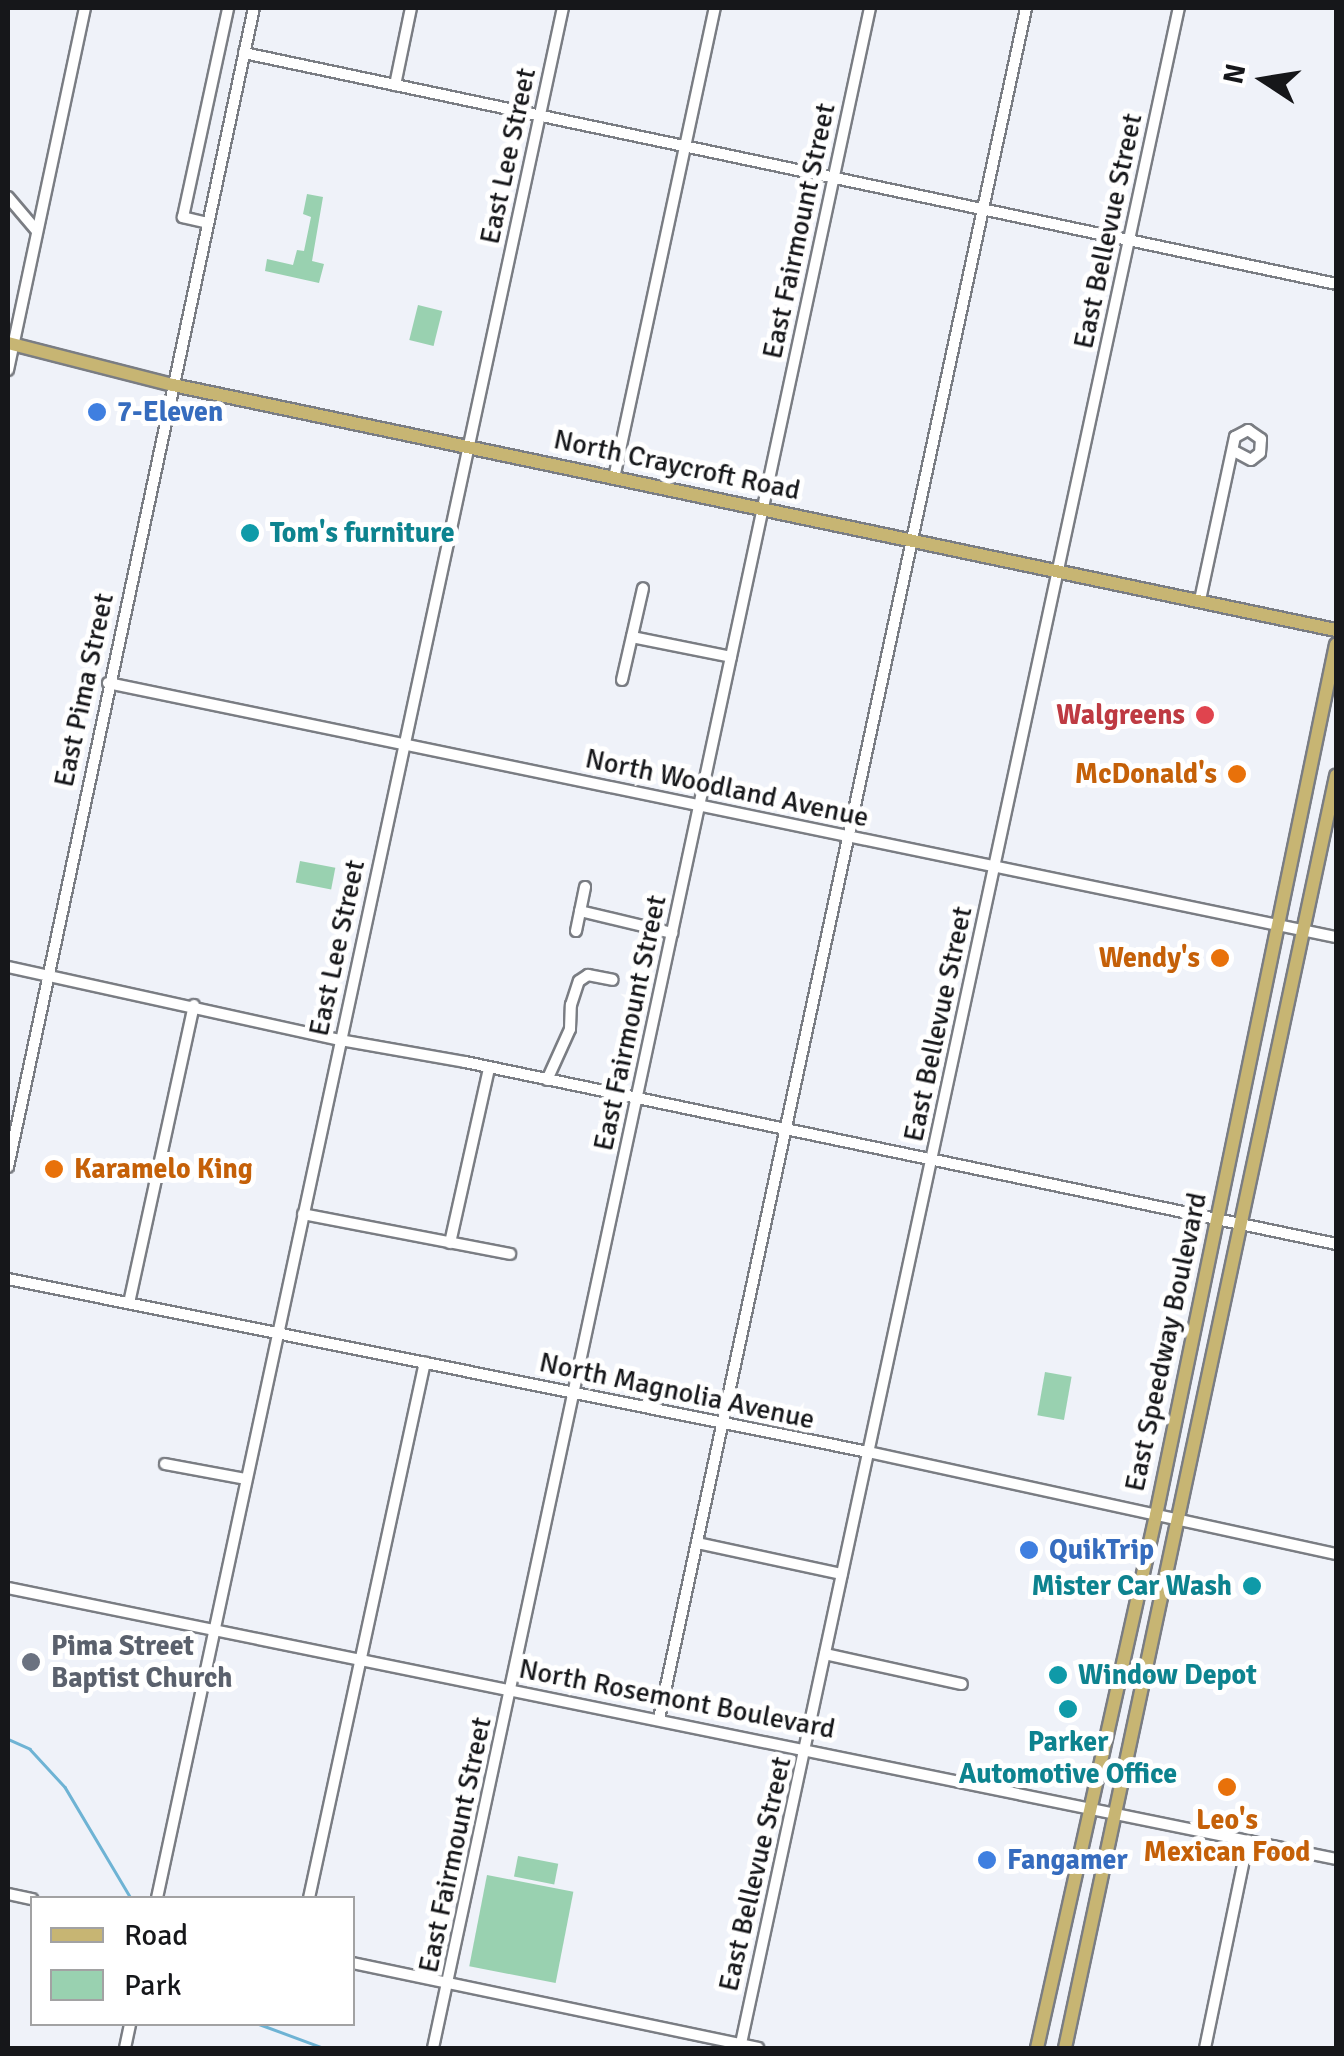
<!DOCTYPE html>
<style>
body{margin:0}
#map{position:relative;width:1344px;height:2056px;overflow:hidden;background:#eff2f9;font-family:Signika,sans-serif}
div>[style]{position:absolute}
.green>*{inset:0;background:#99d1b0;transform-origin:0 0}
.stream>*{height:2.5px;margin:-1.25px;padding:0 1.25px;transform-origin:1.25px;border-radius:1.25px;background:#6eb3d4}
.roads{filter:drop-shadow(2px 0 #7a7d83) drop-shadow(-2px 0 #7a7d83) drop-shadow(0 2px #7a7d83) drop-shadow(0 -2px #7a7d83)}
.minor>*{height:10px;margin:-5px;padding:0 5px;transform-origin:5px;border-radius:5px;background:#fff}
.major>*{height:12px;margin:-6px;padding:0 6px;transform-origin:6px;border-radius:6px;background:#c7b573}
.dots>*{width:28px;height:28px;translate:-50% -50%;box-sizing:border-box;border:5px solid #fff;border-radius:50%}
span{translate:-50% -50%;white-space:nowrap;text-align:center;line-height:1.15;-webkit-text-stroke:10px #fff;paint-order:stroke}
.street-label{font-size:28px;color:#16171a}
.shop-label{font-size:28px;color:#366cbe;font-weight:700}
.left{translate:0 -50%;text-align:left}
.culture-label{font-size:28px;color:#0d838f;font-weight:700}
.right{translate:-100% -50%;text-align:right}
.health-label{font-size:28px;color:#be3a42;font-weight:700}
.food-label{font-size:28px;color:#c56008;font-weight:700}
.worship-label{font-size:28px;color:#5b616d;font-weight:700}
.frame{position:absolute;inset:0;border:10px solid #16171a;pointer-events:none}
.legend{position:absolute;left:30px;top:1896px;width:325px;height:130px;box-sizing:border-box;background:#fff;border:2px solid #a2a2a3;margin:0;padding:12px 18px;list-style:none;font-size:30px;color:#16171a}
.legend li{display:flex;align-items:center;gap:20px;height:50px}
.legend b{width:50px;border:2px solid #a2a2a3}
.north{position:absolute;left:1214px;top:30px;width:100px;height:100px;-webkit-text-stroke:8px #fff;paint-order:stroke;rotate:282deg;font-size:28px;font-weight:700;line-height:40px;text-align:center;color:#16171a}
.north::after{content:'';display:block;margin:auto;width:35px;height:45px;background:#16171a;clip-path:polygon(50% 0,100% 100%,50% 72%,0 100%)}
</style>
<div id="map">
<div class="green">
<i style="clip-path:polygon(307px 194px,323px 197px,312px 261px,324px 264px,319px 283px,265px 271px,267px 259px,293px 265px,297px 250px,304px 251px,311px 217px,303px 214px)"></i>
<i style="left:418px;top:305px;width:25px;height:36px;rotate:14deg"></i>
<i style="left:300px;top:861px;width:36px;height:22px;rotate:11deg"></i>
<i style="left:1045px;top:1372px;width:27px;height:44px;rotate:10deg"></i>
<i style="left:518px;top:1856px;width:41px;height:21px;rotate:11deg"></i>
<i style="left:487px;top:1875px;width:88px;height:93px;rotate:11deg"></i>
</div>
<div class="stream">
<i style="left:8px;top:1739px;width:24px;rotate:24deg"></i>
<i style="left:30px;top:1749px;width:52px;rotate:47.4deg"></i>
<i style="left:65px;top:1787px;width:129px;rotate:59.3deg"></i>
<i style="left:259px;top:2024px;width:69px;rotate:20.3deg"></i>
</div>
<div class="roads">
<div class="minor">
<i style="left:244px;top:53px;width:1116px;rotate:11.94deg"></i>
<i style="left:395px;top:85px;width:79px;rotate:-78.3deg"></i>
<i style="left:8px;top:197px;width:43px;rotate:49.7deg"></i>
<i style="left:208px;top:223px;width:26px;rotate:-167deg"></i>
<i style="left:183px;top:217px;width:214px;rotate:-77.8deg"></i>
<i style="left:8px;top:370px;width:370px;rotate:-78deg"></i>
<i style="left:614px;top:478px;width:481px;rotate:-77.9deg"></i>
<i style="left:1200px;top:600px;width:167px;rotate:-77.9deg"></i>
<i style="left:1235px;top:437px;width:15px;rotate:-28deg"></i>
<i style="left:1248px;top:430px;width:16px;rotate:35deg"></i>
<i style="left:1261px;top:439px;width:14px;rotate:94deg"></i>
<i style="left:1260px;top:453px;width:11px;rotate:142deg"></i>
<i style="left:1251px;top:460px;width:19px;rotate:-152deg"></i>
<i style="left:632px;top:637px;width:101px;rotate:11.4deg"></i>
<i style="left:622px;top:680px;width:94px;rotate:-77.1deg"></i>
<i style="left:108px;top:683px;width:1254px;rotate:11.69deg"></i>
<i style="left:580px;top:911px;width:95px;rotate:13.4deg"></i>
<i style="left:576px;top:931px;width:45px;rotate:-78.4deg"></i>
<i style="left:8px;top:967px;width:340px;rotate:12.4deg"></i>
<i style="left:340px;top:1040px;width:127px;rotate:10deg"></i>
<i style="left:465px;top:1062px;width:890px;rotate:11.8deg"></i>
<i style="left:547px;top:1080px;width:56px;rotate:-65.7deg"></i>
<i style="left:570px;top:1029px;width:24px;rotate:-88deg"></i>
<i style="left:571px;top:1005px;width:25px;rotate:-72deg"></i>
<i style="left:579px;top:981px;width:11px;rotate:-34deg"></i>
<i style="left:588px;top:975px;width:25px;rotate:11deg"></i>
<i style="left:8px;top:1167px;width:1185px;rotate:-78.02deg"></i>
<i style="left:303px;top:1214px;width:211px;rotate:10.9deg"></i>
<i style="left:450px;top:1243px;width:179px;rotate:-77.4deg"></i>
<i style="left:8px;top:1279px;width:877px;rotate:11.37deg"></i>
<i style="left:868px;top:1452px;width:479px;rotate:12.3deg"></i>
<i style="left:129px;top:1303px;width:305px;rotate:-77.7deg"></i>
<i style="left:165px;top:1464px;width:82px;rotate:10.5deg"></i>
<i style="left:697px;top:1543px;width:148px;rotate:12.1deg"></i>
<i style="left:8px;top:1588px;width:1355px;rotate:11.53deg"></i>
<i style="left:825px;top:1654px;width:140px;rotate:12.4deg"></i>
<i style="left:659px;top:1719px;width:1750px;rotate:-77.89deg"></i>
<i style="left:8px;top:1894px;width:25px;rotate:12deg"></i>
<i style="left:157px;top:1898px;width:1933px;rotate:-77.88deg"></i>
<i style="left:309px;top:1898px;width:548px;rotate:-77.79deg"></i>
<i style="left:352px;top:1963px;width:415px;rotate:11.8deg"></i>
<i style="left:125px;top:2048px;width:25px;rotate:-78deg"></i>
<i style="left:433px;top:2048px;width:2086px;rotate:-77.91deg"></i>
<i style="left:740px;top:2048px;width:2087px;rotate:-77.86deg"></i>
<i style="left:1205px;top:2048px;width:212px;rotate:-78.3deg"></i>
</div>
<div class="major">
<i style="left:8px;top:343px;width:170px;rotate:14.3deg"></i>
<i style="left:173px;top:385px;width:1189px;rotate:11.9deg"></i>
<i style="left:1037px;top:2048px;width:546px;rotate:-77.41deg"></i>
<i style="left:1156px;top:1515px;width:889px;rotate:-78.32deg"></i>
<i style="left:1065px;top:2048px;width:1301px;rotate:-77.97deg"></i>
</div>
</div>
<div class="dots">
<i style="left:97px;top:412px;background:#3f7fe0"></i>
<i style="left:250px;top:533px;background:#0f9aa8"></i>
<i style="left:1205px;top:715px;background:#e0444e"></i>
<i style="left:1237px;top:774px;background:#e8710a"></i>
<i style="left:1220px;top:958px;background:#e8710a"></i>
<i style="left:54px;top:1169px;background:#e8710a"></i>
<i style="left:1029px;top:1550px;background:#3f7fe0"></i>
<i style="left:1252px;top:1586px;background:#0f9aa8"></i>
<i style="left:31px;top:1662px;background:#6b7280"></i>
<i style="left:1058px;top:1675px;background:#0f9aa8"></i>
<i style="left:1068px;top:1709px;background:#0f9aa8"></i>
<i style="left:1227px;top:1787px;background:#e8710a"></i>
<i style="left:987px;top:1860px;background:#3f7fe0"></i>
</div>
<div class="street-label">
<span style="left:508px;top:156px;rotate:-78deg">East Lee Street</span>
<span style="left:799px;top:231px;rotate:-78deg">East Fairmount Street</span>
<span style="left:1108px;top:231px;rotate:-78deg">East Bellevue Street</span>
<span style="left:677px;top:465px;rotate:12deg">North Craycroft Road</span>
<span style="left:84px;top:690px;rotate:-78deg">East Pima Street</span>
<span style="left:727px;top:788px;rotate:12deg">North Woodland Avenue</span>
<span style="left:337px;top:948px;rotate:-78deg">East Lee Street</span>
<span style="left:630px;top:1023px;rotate:-78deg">East Fairmount Street</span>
<span style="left:938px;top:1024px;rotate:-78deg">East Bellevue Street</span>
<span style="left:1166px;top:1342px;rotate:-78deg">East Speedway Boulevard</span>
<span style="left:677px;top:1391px;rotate:12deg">North Magnolia Avenue</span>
<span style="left:677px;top:1699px;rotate:11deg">North Rosemont Boulevard</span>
<span style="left:455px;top:1845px;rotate:-78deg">East Fairmount Street</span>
<span style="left:755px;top:1874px;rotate:-77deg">East Bellevue Street</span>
</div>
<div class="shop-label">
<span class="left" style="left:117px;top:412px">7-Eleven</span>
<span class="left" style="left:1049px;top:1550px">QuikTrip</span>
<span class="left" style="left:1007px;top:1860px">Fangamer</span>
</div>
<div class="culture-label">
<span class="left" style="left:270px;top:533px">Tom's furniture</span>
<span class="right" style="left:1232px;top:1586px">Mister Car Wash</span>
<span class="left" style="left:1078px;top:1675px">Window Depot</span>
<span style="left:1068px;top:1758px">Parker<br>Automotive Office</span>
</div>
<div class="health-label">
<span class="right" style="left:1185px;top:715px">Walgreens</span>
</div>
<div class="food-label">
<span class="right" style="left:1217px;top:774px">McDonald's</span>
<span class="right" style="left:1200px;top:958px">Wendy's</span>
<span class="left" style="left:74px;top:1169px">Karamelo King</span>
<span style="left:1227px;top:1836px">Leo's<br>Mexican Food</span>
</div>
<div class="worship-label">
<span class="left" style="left:51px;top:1662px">Pima Street<br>Baptist Church</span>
</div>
<div class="frame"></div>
<ul class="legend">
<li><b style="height:12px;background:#c7b573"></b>Road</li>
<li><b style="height:28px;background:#99d1b0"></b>Park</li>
</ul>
<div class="north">N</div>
</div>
